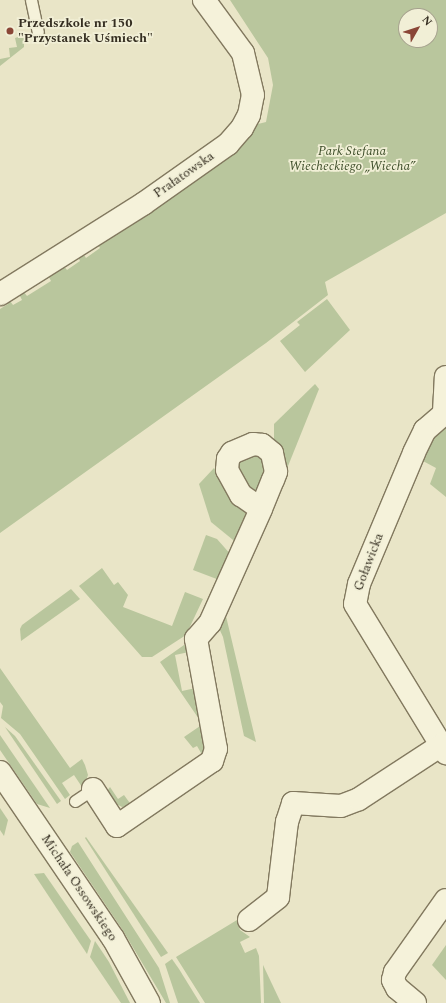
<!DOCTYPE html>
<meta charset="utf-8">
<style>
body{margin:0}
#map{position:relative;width:446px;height:1003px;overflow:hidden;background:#e9e5c7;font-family:Spectral,serif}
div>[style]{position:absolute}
.green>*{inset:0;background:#b9c69d}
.roads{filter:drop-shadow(1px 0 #82795f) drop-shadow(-1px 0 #82795f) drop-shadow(0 1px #82795f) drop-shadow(0 -1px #82795f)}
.service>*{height:11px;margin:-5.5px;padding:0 5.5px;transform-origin:5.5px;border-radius:5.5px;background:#f5f2da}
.minor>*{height:22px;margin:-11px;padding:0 11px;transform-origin:11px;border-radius:11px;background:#f5f2da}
.tertiary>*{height:22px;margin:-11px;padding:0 11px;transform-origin:11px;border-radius:11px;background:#f5f2da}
.dots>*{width:11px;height:11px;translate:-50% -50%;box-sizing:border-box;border:2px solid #f1efd6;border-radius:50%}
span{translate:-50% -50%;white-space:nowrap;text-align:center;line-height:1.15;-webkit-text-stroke:3.5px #f1efd6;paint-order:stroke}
.poi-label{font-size:13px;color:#352e21;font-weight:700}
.left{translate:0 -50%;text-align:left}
.park-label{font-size:13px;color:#3e4e2a;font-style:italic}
.street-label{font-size:13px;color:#352e21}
.north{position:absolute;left:398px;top:8px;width:40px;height:40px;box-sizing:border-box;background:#f1efd6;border:1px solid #a6a28e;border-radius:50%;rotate:51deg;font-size:11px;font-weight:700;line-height:16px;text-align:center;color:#352e21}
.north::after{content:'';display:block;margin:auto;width:14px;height:18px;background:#8a4636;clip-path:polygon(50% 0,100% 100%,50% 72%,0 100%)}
</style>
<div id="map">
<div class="green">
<i style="clip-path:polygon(evenodd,230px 0,446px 0,446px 213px,325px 282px,328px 295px,266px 343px,0 533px,0 309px,8px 304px,5px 298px,7px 297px,13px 305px,22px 300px,19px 294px,23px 291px,27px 296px,51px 281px,48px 275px,63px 265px,67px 270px,80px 261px,77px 255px,82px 252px,86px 258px,100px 248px,97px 243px,222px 162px,219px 158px,253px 121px,258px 124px,266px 122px,273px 85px,268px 58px,230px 0,406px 16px,430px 16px,430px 40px,406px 40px,406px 16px)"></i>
<i style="clip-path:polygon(24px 35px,24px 47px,0 66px,0 59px,10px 57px,9px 48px,17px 47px,15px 38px)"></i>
<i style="clip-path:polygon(327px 299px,350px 330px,305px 372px,280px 341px,300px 325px,297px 322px)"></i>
<i style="clip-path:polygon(315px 384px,319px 389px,284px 476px,274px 446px,274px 424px)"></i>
<i style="clip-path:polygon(446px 425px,446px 497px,430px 484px,436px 468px,423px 461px,434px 433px)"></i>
<i style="clip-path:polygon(258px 453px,269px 466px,255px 495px,237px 474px,237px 463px,241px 456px)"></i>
<i style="clip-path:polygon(214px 468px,247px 514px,238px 544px,211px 522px,199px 484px)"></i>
<i style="clip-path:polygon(206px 535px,217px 539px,232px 556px,222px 581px,193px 570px)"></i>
<i style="clip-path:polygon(102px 568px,114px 585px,118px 582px,128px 595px,123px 607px,172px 626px,185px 592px,203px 599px,186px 635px,152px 657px,142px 657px,79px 586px)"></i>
<i style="clip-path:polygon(71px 589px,80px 599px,21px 641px,20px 629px,22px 625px)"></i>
<i style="clip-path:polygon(225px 612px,256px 742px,244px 736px,223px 637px,217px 624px)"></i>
<i style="clip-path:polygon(184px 645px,188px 646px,189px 652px,175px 655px,182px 691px,196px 688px,201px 722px,160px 662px)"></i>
<i style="clip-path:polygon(0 668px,70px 768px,82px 759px,85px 765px,88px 775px,84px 786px,82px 787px,74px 775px,62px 783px,70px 795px,65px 799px,20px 734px,1px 718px,3px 706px,0 702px)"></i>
<i style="clip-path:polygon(203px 724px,209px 744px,204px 758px,197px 746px,193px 748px,184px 737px)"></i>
<i style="clip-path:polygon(5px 727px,15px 736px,61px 801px,57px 804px)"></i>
<i style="clip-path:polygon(0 735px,50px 808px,37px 804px,0 750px)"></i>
<i style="clip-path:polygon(110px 787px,118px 799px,124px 795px,132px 806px,122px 807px,111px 801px,107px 791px)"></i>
<i style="clip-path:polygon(0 808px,8px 820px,4px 836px,0 830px)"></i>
<i style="clip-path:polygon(86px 837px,168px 953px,161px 957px,85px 838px)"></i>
<i style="clip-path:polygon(78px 842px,159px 968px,170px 1003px,166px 1003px,122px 929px,70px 852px,72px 846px)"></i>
<i style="clip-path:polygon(44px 873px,91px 941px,87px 954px,34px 874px)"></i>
<i style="clip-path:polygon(237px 920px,240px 930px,250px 937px,240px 942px,245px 953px,256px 948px,259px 956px,261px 1003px,205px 1003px,176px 957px)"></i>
<i style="clip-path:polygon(95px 941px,109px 962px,130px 1003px,121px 1003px,90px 957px)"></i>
<i style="clip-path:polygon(446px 945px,446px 980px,432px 965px)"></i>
<i style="clip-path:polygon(172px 959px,179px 969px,200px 1003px,178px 1003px,165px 964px)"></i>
<i style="clip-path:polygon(263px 965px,281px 1003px,264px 1003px)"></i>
</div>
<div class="roads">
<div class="service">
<i style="left:31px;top:0;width:33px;rotate:78deg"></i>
<i style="left:75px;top:801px;width:22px;rotate:-34deg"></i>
</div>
<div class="minor">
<i style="left:0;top:294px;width:169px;rotate:-32.2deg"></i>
<i style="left:143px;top:204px;width:104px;rotate:-35.2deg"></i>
<i style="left:228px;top:144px;width:21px;rotate:-49deg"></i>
<i style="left:242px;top:128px;width:15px;rotate:-62deg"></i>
<i style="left:249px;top:115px;width:20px;rotate:-79deg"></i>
<i style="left:253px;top:95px;width:43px;rotate:-103.4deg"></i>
<i style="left:243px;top:53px;width:66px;rotate:-126.3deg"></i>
<i style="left:444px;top:412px;width:35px;rotate:-87deg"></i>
<i style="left:446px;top:412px;width:28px;rotate:139deg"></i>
<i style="left:425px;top:430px;width:25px;rotate:116deg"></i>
<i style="left:414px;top:453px;width:142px;rotate:112.8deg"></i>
<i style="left:359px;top:584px;width:20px;rotate:101deg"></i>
<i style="left:355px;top:604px;width:175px;rotate:58.6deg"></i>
<i style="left:93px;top:789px;width:44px;rotate:57deg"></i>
<i style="left:117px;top:826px;width:115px;rotate:-34.4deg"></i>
<i style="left:212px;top:761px;width:13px;rotate:-72deg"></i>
<i style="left:216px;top:749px;width:112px;rotate:-100.3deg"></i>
<i style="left:196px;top:639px;width:21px;rotate:-49deg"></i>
<i style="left:210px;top:623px;width:125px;rotate:-65.9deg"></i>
<i style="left:261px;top:509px;width:31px;rotate:-68deg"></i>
<i style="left:273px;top:480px;width:9px;rotate:-69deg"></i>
<i style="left:276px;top:472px;width:19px;rotate:-102deg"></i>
<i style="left:272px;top:453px;width:13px;rotate:-141deg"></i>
<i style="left:262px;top:445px;width:9px;rotate:-174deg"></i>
<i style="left:253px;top:444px;width:23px;rotate:157deg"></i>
<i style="left:232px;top:453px;width:7px;rotate:124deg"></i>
<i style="left:228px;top:459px;width:11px;rotate:95deg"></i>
<i style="left:227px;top:470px;width:29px;rotate:61deg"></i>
<i style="left:241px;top:495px;width:24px;rotate:35deg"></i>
<i style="left:249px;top:920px;width:37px;rotate:-38deg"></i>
<i style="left:278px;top:897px;width:76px;rotate:-83.2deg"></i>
<i style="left:287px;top:822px;width:20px;rotate:-72deg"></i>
<i style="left:293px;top:803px;width:48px;rotate:3.6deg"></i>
<i style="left:341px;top:806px;width:19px;rotate:-21deg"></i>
<i style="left:359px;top:799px;width:97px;rotate:-33.2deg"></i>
<i style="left:415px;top:1003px;width:23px;rotate:-140deg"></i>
<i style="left:397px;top:988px;width:9px;rotate:-117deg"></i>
<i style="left:393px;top:980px;width:8px;rotate:-76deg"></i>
<i style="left:395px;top:972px;width:88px;rotate:-54.7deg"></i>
</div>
<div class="tertiary">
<i style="left:0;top:772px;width:201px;rotate:55.8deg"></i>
<i style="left:113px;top:938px;width:74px;rotate:61deg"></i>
</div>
</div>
<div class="dots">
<i style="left:10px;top:31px;background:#8a4636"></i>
</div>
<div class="poi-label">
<span class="left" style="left:18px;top:31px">Przedszkole nr 150<br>"Przystanek Uśmiech"</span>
</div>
<div class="park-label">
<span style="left:352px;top:159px">Park Stefana<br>Wiecheckiego „Wiecha”</span>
</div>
<div class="street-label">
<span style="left:184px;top:175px;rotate:-35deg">Prałatowska</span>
<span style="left:369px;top:562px;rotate:-69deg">Goławicka</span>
<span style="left:79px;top:888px;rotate:56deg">Michała Ossowskiego</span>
</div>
<div class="north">N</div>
</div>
